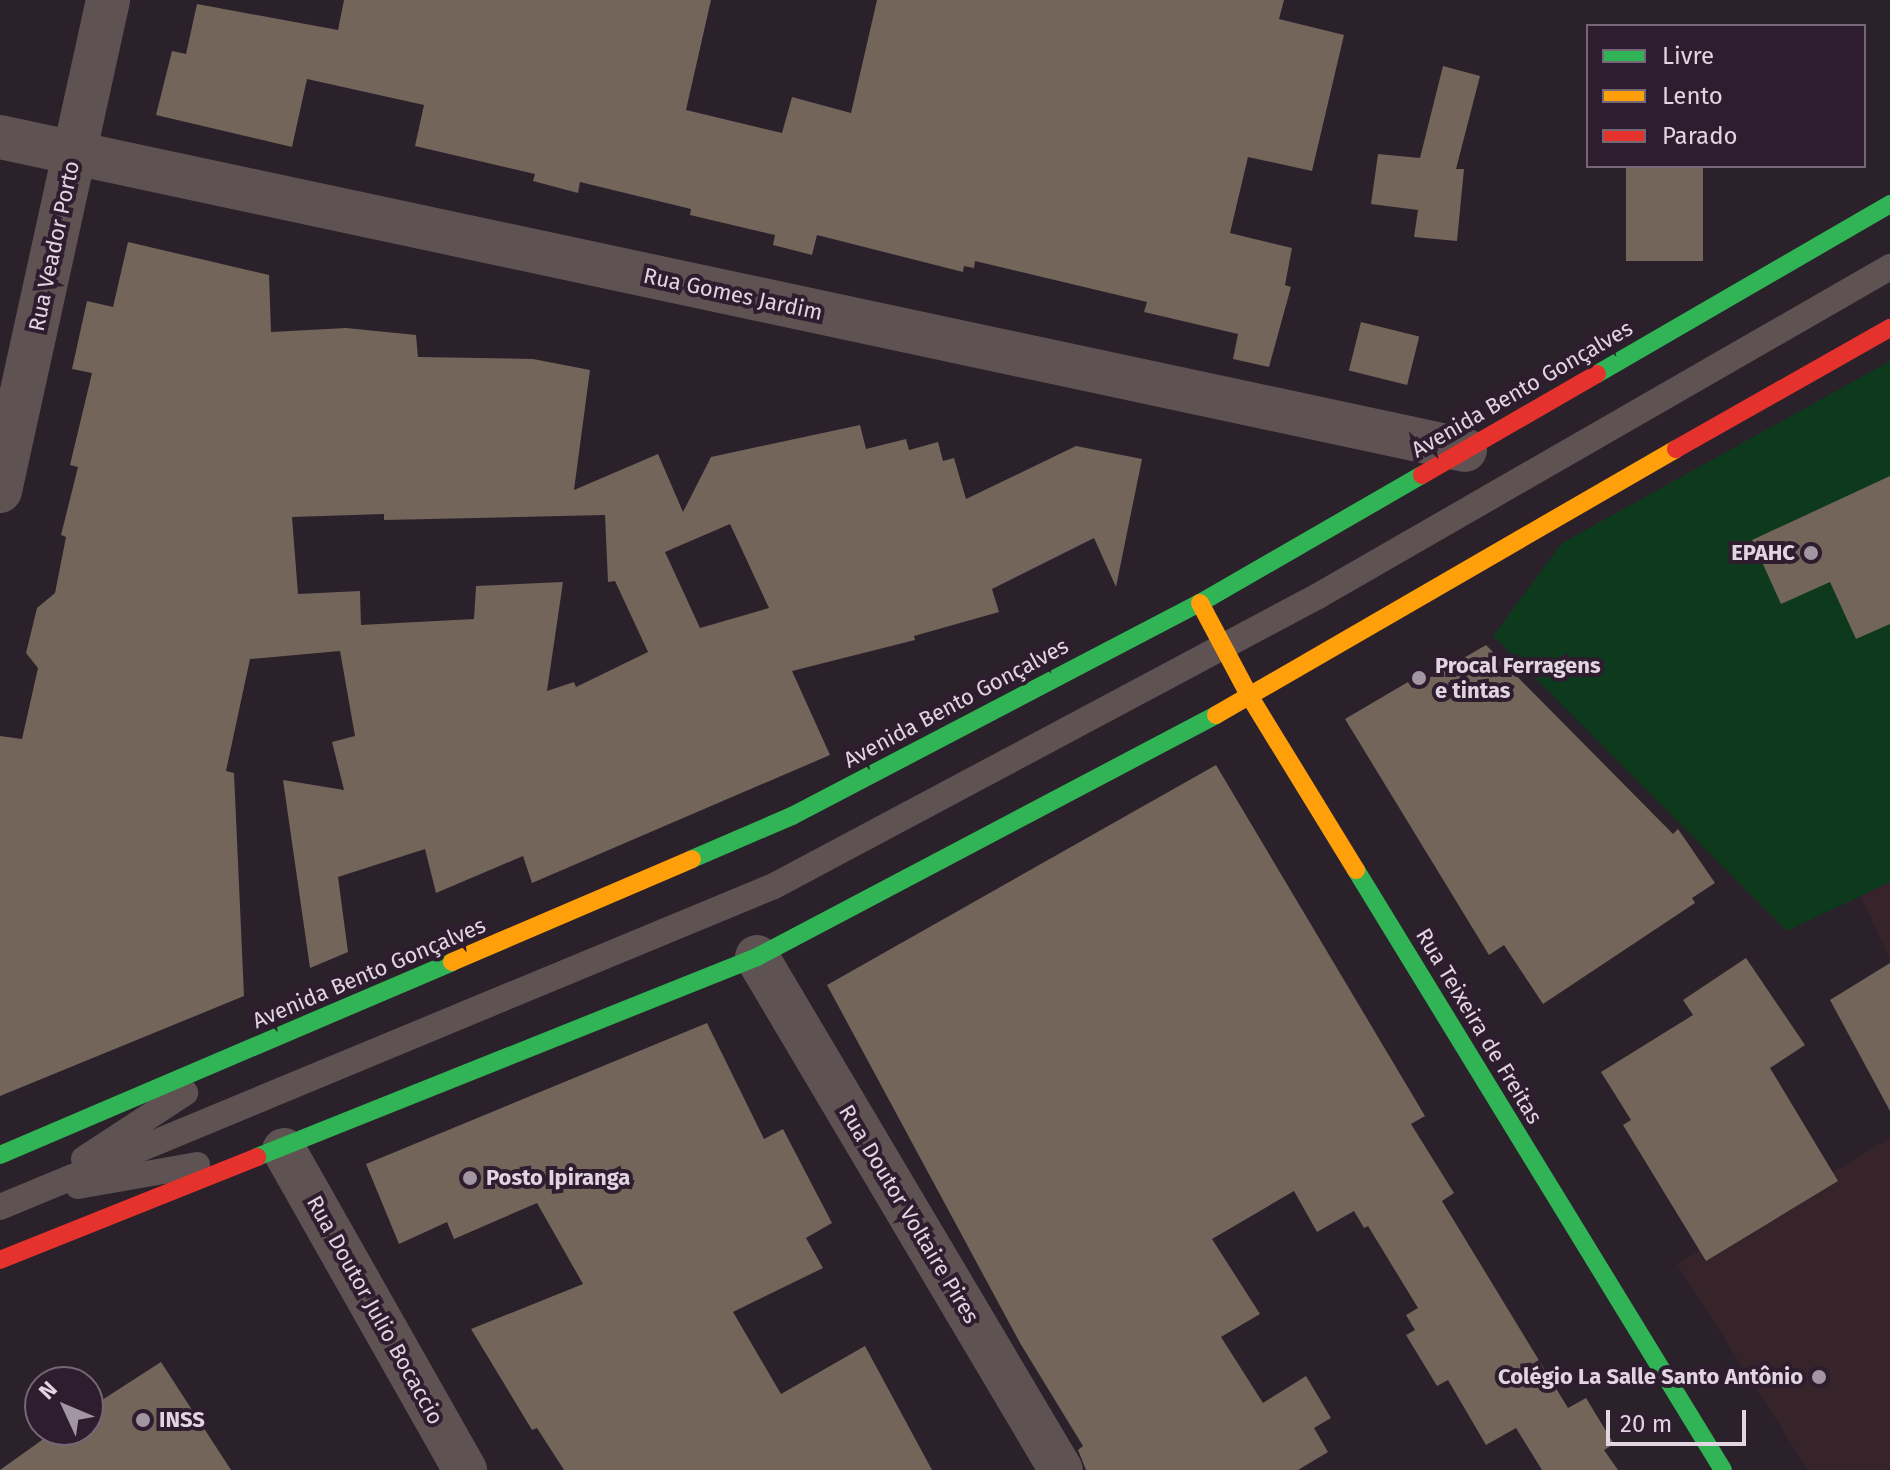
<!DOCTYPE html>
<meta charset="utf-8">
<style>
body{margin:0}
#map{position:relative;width:1890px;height:1470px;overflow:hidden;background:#2a212b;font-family:"Fira Sans",sans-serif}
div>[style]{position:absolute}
.education>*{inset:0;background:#36242a}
.green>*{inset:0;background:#0d391c}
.building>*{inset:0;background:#73655a;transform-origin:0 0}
.lane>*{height:26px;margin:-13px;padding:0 13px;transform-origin:13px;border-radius:13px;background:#5e5252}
.street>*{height:44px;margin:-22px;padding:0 22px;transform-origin:22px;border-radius:22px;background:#5e5252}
.fast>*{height:18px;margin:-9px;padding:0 9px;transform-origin:9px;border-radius:9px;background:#30b455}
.slow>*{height:18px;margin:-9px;padding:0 9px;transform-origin:9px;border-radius:9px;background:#ff9f0a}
.jam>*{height:18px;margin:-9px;padding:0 9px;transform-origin:9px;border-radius:9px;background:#e5322d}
.dots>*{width:22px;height:22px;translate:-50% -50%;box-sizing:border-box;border:4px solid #2e1d2f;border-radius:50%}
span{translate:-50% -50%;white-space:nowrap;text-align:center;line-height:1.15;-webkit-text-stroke:8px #2e1d2f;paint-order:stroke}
.street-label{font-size:22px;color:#e1d5e1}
.poi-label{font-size:22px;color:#e1d5e1;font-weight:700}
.right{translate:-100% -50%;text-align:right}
.left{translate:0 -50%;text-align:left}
.legend{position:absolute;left:1586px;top:24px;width:280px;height:144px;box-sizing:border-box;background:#2e1d2f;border:2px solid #766776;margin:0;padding:10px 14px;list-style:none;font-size:24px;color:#e1d5e1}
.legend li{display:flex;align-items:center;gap:16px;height:40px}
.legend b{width:40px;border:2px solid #766776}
.north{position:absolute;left:24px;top:1366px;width:80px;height:80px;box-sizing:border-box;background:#2e1d2f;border:2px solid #766776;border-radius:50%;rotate:314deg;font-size:22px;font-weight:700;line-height:32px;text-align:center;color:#e1d5e1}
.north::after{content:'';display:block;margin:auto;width:28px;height:36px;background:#a196a1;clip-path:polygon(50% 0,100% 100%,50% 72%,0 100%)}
.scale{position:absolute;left:1606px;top:1410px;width:140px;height:36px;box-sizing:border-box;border:4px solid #e1d5e1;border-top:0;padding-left:10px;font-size:24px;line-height:28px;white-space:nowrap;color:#e1d5e1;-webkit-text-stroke:6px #2e1d2f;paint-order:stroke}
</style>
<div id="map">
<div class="education">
<i style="clip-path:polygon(1890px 882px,1890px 960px,1861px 896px)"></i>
<i style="clip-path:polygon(1890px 1138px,1890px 1470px,1808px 1470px,1677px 1264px)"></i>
</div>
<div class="green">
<i style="clip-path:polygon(1890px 361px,1890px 882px,1787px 931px,1493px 636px,1562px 543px)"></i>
</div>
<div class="building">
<i style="clip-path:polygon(344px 0,711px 0,686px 110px,782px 133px,792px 97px,851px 113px,877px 0,1284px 0,1279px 19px,1344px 35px,1312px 171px,1248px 157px,1230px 233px,1292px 248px,1285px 285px,1291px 287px,1269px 367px,1233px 359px,1238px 334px,1144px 312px,1147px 302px,975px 261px,974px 268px,964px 266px,963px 272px,817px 235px,812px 255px,773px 245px,775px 235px,690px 215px,691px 209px,580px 182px,578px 193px,533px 181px,535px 174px,415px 146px,424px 105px,307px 79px,292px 147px,156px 115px,172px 51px,186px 54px,197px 4px,338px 30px)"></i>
<i style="clip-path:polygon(1443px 66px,1480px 76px,1456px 169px,1464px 169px,1457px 241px,1414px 237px,1418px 210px,1371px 204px,1378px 154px,1420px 158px)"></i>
<i style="left:1626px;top:166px;width:77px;height:95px"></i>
<i style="clip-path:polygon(evenodd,128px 242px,269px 275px,271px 332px,346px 328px,416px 335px,418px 357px,533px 359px,590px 370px,574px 490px,658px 454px,683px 512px,711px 457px,860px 425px,866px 449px,906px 439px,909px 450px,938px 442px,943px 461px,954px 458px,966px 499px,1076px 446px,1142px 459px,1116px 587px,1094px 538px,992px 589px,999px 612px,914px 636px,915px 640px,792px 671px,830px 755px,532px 883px,523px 856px,436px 893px,425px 849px,338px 877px,348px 952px,310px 968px,283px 780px,344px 790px,332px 742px,355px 736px,340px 651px,250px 659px,226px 771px,234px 773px,244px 996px,0 1096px,0 736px,22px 739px,38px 668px,26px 653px,37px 608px,55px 593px,66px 537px,61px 535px,78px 467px,70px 465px,92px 373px,72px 369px,87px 301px,113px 307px,128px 242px,384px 514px,384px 520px,605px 515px,608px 582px,615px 581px,648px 652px,576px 687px,574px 682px,547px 691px,563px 582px,476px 586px,474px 619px,417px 622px,361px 625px,360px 591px,298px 594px,292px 517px,384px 514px,128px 242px,730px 524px,769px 608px,700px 628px,665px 552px,730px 524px)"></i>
<i style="left:1361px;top:322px;width:60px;height:50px;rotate:14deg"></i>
<i style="clip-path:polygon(1890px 476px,1890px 624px,1856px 639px,1830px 582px,1781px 604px,1752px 540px)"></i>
<i style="clip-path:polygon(1486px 645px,1673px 834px,1678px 829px,1715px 883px,1692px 898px,1695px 903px,1543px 1004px,1504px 945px,1489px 955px,1345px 719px,1408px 682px,1412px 688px)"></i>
<i style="clip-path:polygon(1216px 765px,1425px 1116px,1411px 1124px,1454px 1193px,1442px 1201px,1568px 1408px,1586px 1398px,1614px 1444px,1604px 1450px,1618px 1470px,1542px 1470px,1516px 1428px,1486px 1445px,1448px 1380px,1437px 1386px,1406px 1335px,1415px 1330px,1406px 1315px,1418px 1308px,1368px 1226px,1364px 1228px,1354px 1211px,1317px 1232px,1294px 1191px,1212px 1239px,1260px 1314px,1221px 1337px,1263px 1403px,1306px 1376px,1331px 1418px,1314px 1428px,1328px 1452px,1298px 1470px,1086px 1470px,1078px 1450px,1083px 1446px,1020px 1343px,827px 985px)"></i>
<i style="clip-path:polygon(1746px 958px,1805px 1045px,1770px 1068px,1838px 1181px,1706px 1261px,1623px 1125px,1631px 1120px,1601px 1072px,1693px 1015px,1683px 1000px)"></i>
<i style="clip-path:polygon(1890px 963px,1890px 1111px,1830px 1000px)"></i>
<i style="clip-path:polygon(707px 1023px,764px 1139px,783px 1129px,832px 1223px,806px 1238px,823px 1268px,733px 1312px,781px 1394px,865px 1346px,932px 1470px,564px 1470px,537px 1428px,532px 1430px,471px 1329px,583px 1284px,537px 1203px,454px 1239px,447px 1222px,399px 1244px,366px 1164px)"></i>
<i style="clip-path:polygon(161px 1362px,231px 1470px,0 1470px,56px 1430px,88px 1430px,88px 1409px)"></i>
</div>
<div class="lane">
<i style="left:84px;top:1159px;width:121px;rotate:-33.2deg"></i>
<i style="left:78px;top:1186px;width:121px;rotate:-10deg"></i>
<i style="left:0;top:1207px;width:838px;rotate:-22.53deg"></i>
<i style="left:774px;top:886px;width:616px;rotate:-28.06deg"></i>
<i style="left:1318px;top:596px;width:660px;rotate:-29.91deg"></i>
</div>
<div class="street">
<i style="left:0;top:137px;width:1498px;rotate:12.06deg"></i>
<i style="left:0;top:491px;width:503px;rotate:-77.59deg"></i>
<i style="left:757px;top:957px;width:596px;rotate:59.35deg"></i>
<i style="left:284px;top:1150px;width:368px;rotate:60.5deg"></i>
</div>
<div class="fast">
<i style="left:1597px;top:374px;width:339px;rotate:-30.1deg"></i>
<i style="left:692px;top:859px;width:109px;rotate:-23.3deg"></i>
<i style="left:792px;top:816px;width:460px;rotate:-27.6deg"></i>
<i style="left:1200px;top:603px;width:256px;rotate:-30deg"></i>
<i style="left:1356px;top:870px;width:703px;rotate:58.55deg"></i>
<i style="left:0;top:1155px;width:491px;rotate:-23.1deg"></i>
<i style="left:257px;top:1157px;width:539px;rotate:-21.8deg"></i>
<i style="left:757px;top:957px;width:519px;rotate:-27.8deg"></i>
</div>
<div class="slow">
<i style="left:1200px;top:603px;width:106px;rotate:62deg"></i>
<i style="left:1250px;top:697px;width:203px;rotate:58.5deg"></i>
<i style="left:1216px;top:715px;width:531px;rotate:-30.04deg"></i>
<i style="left:452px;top:962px;width:261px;rotate:-23.2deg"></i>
</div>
<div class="jam">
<i style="left:1676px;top:449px;width:246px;rotate:-29.5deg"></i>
<i style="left:1422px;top:475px;width:202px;rotate:-30deg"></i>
<i style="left:0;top:1260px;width:277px;rotate:-21.8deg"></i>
</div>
<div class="dots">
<i style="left:1811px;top:553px;background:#a196a1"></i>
<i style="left:1419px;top:678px;background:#a196a1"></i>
<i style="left:470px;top:1178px;background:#a196a1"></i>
<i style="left:1819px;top:1377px;background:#a196a1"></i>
<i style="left:143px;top:1420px;background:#a196a1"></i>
</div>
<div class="street-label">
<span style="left:54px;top:246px;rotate:-78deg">Rua Veador Porto</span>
<span style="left:733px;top:294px;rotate:12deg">Rua Gomes Jardim</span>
<span style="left:1522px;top:389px;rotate:-30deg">Avenida Bento Gonçalves</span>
<span style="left:956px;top:703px;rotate:-28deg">Avenida Bento Gonçalves</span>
<span style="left:369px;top:973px;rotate:-23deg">Avenida Bento Gonçalves</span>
<span style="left:1479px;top:1026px;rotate:59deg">Rua Teixeira de Freitas</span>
<span style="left:909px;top:1214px;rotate:59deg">Rua Doutor Voltaire Pires</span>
<span style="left:375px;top:1310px;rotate:61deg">Rua Doutor Julio Bocaccio</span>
</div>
<div class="poi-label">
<span class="right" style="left:1795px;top:553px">EPAHC</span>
<span class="left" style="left:1435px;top:678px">Procal Ferragens<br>e tintas</span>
<span class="left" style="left:486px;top:1178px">Posto Ipiranga</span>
<span class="right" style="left:1803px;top:1377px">Colégio La Salle Santo Antônio</span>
<span class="left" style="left:159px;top:1420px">INSS</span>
</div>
<ul class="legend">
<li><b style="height:10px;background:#30b455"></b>Livre</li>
<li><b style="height:10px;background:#ff9f0a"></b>Lento</li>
<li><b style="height:10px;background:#e5322d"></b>Parado</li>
</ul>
<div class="north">N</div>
<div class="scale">20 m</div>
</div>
